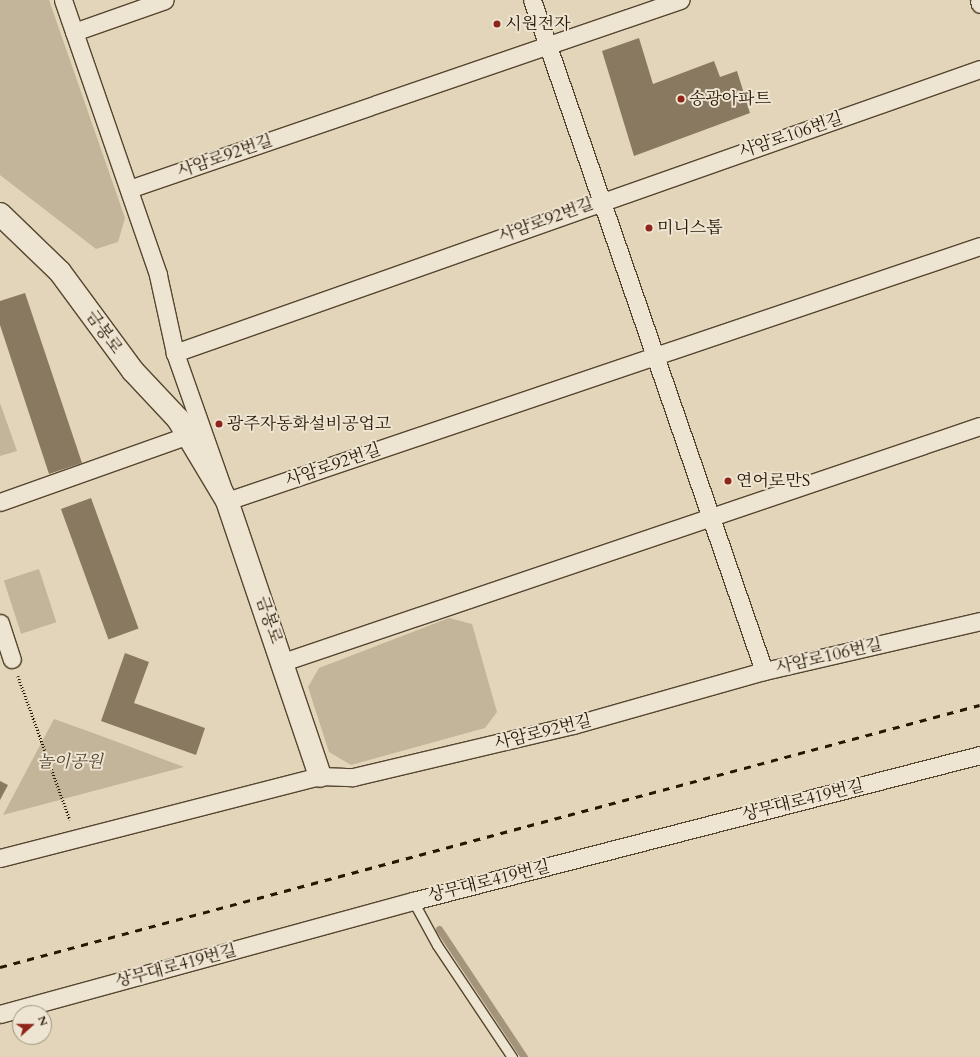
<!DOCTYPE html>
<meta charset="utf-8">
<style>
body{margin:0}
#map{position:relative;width:980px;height:1057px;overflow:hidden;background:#e3d5b9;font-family:Cardo,"Noto Serif KR",serif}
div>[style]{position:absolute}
.green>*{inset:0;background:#c3b59a;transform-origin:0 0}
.stream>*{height:7px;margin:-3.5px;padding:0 3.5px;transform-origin:3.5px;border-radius:3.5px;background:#a3947b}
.building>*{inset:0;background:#897961;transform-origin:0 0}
.path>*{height:2.5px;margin-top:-1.25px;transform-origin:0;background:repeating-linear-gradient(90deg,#271602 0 1px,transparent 0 3px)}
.roads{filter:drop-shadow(1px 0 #564630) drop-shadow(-1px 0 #564630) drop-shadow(0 1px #564630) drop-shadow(0 -1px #564630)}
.lane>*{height:9px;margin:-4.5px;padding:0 4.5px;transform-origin:4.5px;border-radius:4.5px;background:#ede4d2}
.street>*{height:17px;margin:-8.5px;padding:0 8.5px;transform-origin:8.5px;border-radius:8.5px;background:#ede4d2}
.secondary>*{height:22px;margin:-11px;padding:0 11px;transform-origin:11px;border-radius:11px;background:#ede4d2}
.rail>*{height:3px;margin-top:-1.5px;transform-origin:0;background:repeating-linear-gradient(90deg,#271602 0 7px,transparent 0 14px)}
.dots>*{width:11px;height:11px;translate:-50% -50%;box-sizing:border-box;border:2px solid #ede4d2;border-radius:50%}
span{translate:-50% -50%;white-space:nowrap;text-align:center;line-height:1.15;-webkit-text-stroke:4px #ede4d2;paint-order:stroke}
.poi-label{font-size:17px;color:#271602}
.left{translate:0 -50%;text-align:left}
.street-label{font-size:17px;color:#271602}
.park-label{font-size:17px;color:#564630;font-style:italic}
.north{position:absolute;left:12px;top:1005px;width:40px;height:40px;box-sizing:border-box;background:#ede4d2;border:1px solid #9e927f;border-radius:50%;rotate:69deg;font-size:11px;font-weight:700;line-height:16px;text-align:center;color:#271602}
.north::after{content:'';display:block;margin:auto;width:14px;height:18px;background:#8f2418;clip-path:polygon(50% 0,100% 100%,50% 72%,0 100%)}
</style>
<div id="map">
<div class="green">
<i style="clip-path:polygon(0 0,49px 0,125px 218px,118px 242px,96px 249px,0 175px)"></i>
<i style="clip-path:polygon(0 403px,17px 451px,0 456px)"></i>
<i style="left:39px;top:569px;width:56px;height:37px;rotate:72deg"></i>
<i style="clip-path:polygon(449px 618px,472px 624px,497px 712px,485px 728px,351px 765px,329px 752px,308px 687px,319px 668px)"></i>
<i style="clip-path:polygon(54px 719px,96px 734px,184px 767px,3px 815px)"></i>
</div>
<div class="stream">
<i style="left:439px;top:929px;width:154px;rotate:56.4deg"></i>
</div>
<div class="building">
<i style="clip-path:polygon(639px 38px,653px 84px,714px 61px,720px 77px,737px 71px,750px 113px,634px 156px,602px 51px)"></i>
<i style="clip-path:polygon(25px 293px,82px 463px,49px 474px,0 325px,0 301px)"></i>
<i style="left:91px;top:498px;width:139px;height:32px;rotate:70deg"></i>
<i style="clip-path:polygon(125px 653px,149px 662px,134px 703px,205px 728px,196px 755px,101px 721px)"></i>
<i style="clip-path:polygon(0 781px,8px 785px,0 800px)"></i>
</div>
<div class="path">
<i style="left:18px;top:676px;width:153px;rotate:70.1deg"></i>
</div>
<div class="roads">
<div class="lane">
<i style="left:413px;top:901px;width:50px;rotate:61.4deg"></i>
<i style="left:437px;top:945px;width:135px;rotate:56.2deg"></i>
</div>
<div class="street">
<i style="left:63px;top:0;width:291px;rotate:70.9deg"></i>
<i style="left:158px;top:275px;width:80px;rotate:77.7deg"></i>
<i style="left:532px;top:0;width:710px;rotate:70.93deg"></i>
<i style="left:979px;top:0;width:4px;rotate:76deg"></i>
<i style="left:74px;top:32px;width:96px;rotate:-19.4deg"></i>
<i style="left:980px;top:69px;width:854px;rotate:160.57deg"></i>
<i style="left:175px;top:353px;width:157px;rotate:70.6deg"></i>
<i style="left:227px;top:501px;width:795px;rotate:-18.71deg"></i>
<i style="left:129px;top:189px;width:583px;rotate:-18.93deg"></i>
<i style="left:0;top:502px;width:196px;rotate:-19.6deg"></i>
<i style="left:0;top:623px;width:38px;rotate:72deg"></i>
<i style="left:283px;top:662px;width:736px;rotate:-18.71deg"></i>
<i style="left:0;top:858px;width:330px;rotate:-14.4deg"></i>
<i style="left:320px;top:776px;width:33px;rotate:2deg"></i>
<i style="left:353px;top:777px;width:226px;rotate:-13.3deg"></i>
<i style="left:573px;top:725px;width:198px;rotate:-15.8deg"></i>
<i style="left:764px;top:671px;width:222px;rotate:-13deg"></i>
<i style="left:0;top:1014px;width:428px;rotate:-15.3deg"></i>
<i style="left:413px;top:901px;width:585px;rotate:-14.44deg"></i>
</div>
<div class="secondary">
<i style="left:0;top:214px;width:83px;rotate:44deg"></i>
<i style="left:60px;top:272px;width:123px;rotate:53.6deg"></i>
<i style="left:133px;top:371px;width:66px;rotate:46.8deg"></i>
<i style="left:178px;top:419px;width:96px;rotate:59.1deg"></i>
<i style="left:227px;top:501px;width:290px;rotate:71.3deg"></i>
</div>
</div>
<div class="rail">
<i style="left:0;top:967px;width:1014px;rotate:-14.97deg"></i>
</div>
<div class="dots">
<i style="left:497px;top:24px;background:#8f2418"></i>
<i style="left:681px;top:99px;background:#8f2418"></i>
<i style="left:649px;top:228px;background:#8f2418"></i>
<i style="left:219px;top:424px;background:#8f2418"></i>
<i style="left:728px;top:481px;background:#8f2418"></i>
</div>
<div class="poi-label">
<span class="left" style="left:505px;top:24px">시원전자</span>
<span class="left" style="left:689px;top:99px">송광아파트</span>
<span class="left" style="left:657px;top:228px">미니스톱</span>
<span class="left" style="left:227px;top:424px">광주자동화설비공업고</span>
<span class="left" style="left:736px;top:481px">연어로만S</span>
</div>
<div class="street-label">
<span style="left:791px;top:135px;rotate:-19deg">사암로106번길</span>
<span style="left:225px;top:156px;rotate:-19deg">사암로92번길</span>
<span style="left:546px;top:220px;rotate:-20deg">사암로92번길</span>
<span style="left:104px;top:332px;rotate:54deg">금봉로</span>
<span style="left:333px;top:465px;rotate:-19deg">사암로92번길</span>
<span style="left:269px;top:620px;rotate:71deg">금봉로</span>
<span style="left:829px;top:656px;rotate:-13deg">사암로106번길</span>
<span style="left:543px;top:732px;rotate:-14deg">사암로92번길</span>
<span style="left:803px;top:800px;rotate:-14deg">상무대로419번길</span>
<span style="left:489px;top:881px;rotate:-14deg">상무대로419번길</span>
<span style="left:176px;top:966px;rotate:-15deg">상무대로419번길</span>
</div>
<div class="park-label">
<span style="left:70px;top:762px">놀이공원</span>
</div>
<div class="north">N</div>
</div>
